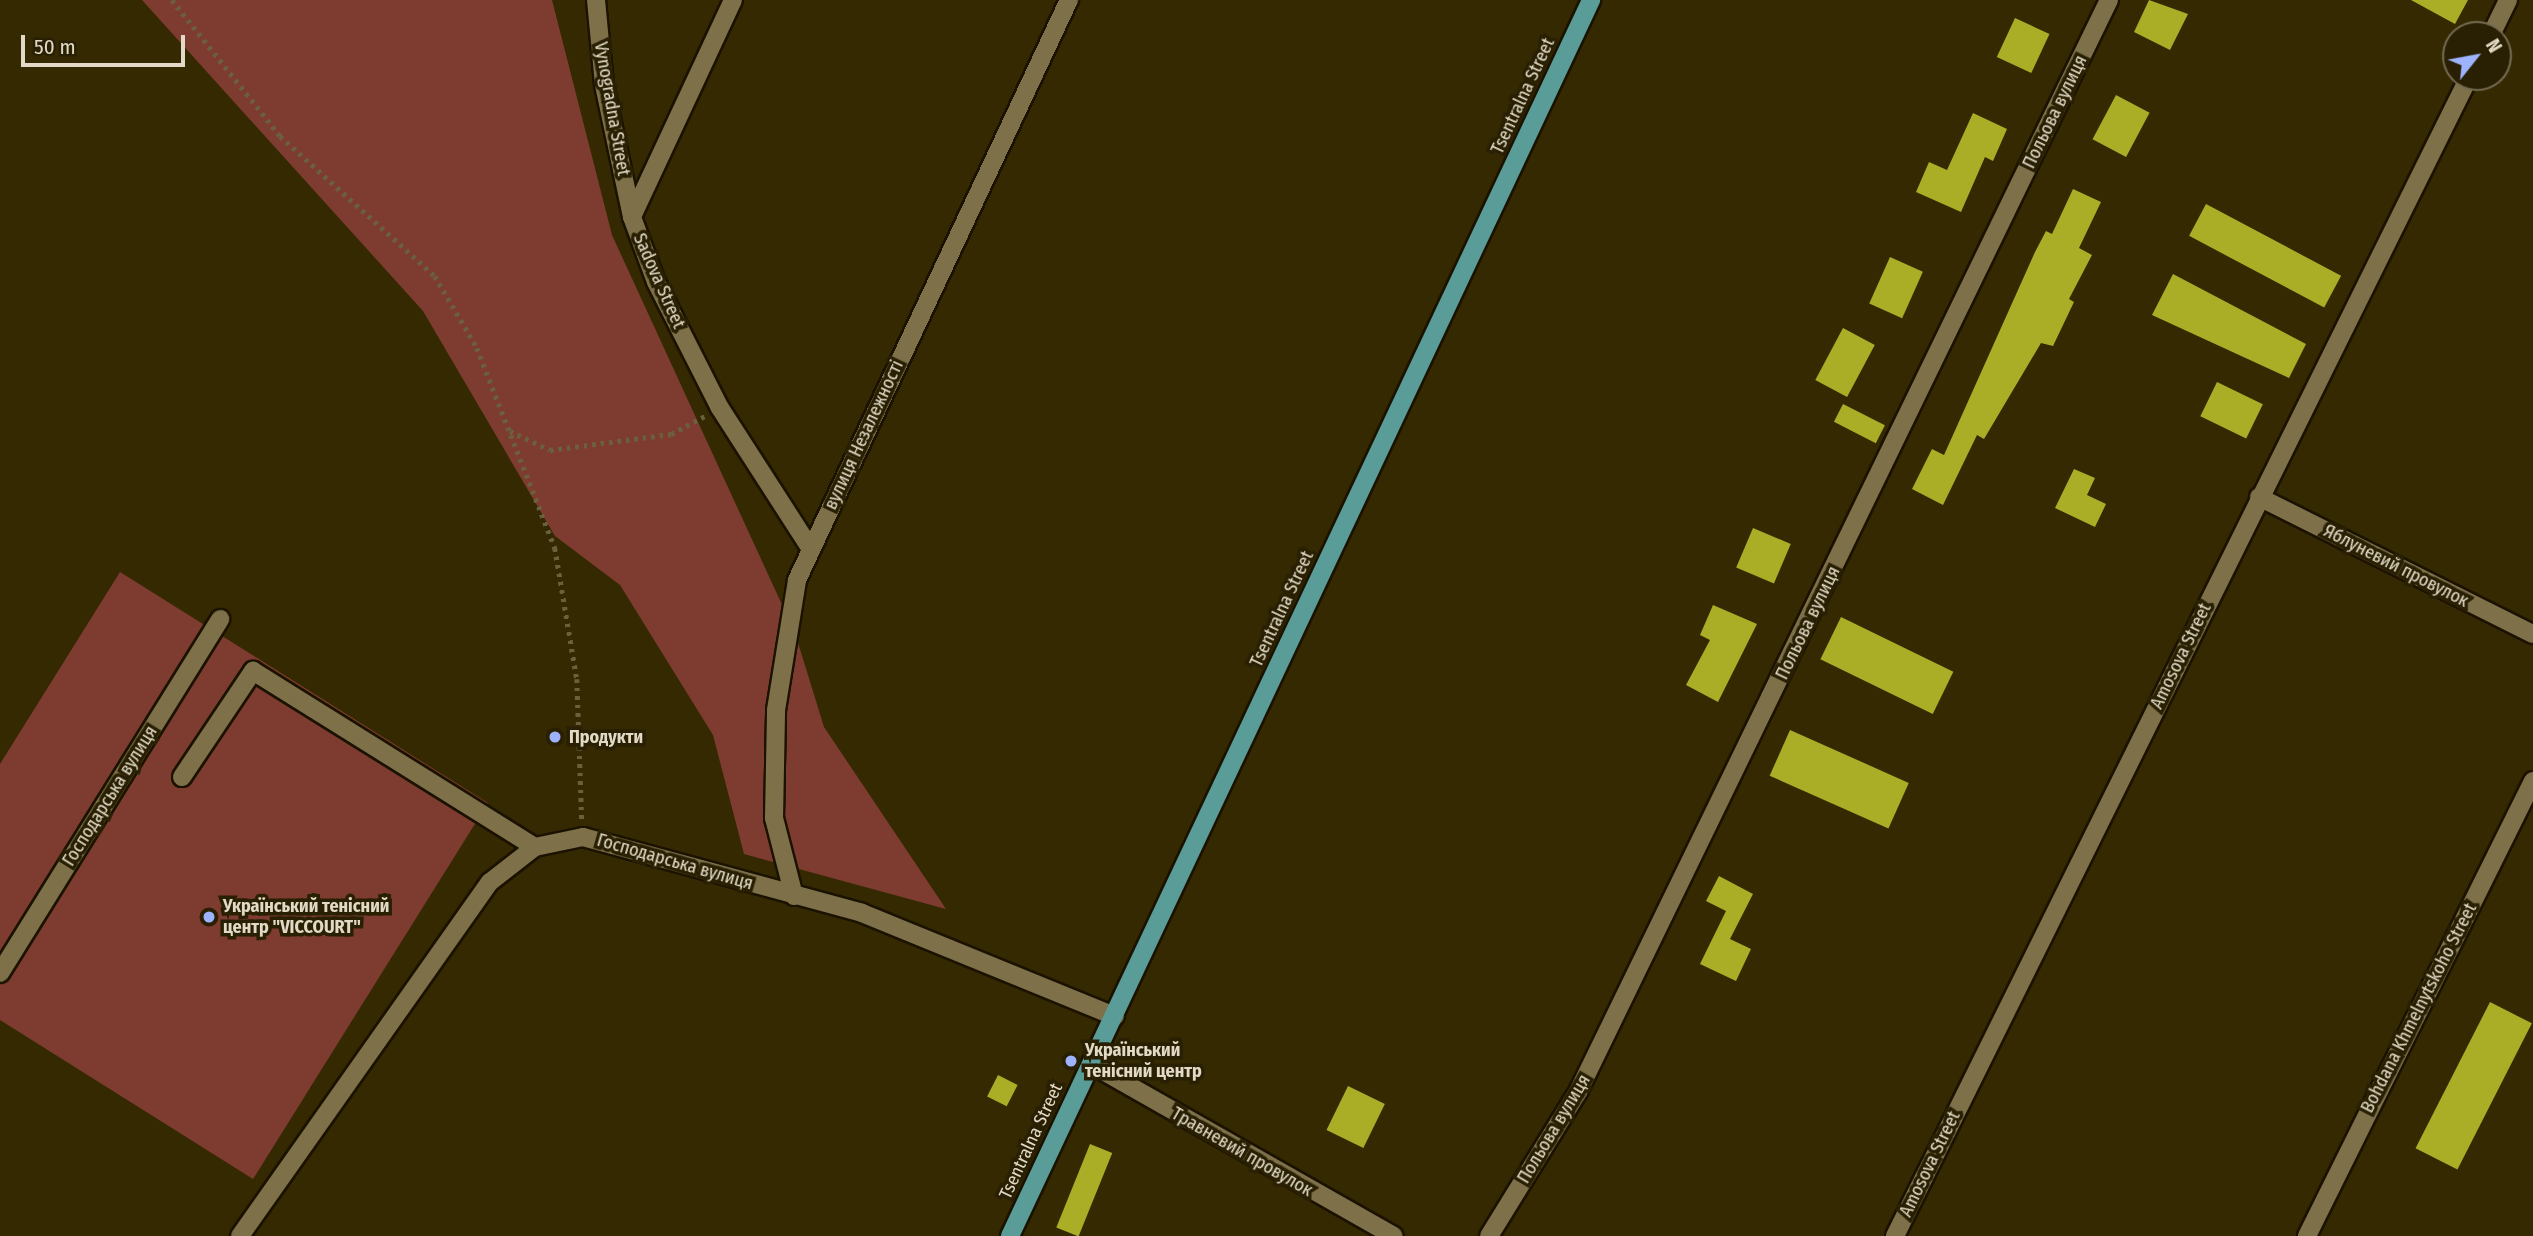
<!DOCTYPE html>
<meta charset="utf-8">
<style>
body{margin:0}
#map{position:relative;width:2533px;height:1236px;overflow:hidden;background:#352901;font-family:"Fira Sans Condensed",sans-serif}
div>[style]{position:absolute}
.green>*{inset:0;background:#7e3c31}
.building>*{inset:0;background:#aaae27;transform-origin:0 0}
.path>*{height:4.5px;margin-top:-2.25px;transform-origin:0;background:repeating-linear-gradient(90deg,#6b603e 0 3.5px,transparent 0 8.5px)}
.roads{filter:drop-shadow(2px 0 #1b1200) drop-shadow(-2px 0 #1b1200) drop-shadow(0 2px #1b1200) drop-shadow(0 -2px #1b1200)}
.minor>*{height:18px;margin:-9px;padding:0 9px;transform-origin:9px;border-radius:9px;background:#7e714a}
.major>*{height:18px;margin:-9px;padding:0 9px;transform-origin:9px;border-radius:9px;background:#599c98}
.dots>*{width:19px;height:19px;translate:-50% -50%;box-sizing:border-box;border:4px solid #292003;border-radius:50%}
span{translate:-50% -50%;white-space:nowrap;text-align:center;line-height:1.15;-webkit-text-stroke:7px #292003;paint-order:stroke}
.street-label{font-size:18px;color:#e2dac6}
.poi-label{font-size:18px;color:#e2dac6;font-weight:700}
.left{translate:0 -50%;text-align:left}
.north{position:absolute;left:2442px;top:21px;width:70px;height:70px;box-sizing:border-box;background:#292003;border:2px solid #736a51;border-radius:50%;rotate:59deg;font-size:19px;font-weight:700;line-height:28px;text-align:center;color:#e2dac6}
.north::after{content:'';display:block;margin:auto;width:24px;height:32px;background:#9eb3fd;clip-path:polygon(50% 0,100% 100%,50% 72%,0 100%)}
.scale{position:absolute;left:21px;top:35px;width:164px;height:32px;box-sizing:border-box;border:4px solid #e2dac6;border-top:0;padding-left:9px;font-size:21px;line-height:24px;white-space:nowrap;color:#e2dac6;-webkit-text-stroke:5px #292003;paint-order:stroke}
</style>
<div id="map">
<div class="green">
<i style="clip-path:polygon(142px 0,552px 0,612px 235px,795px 633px,824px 727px,946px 909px,744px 854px,713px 735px,620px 585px,555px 536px,423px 311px)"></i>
<i style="clip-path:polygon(120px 572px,488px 803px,253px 1179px,0 1020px,0 764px)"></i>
</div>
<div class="building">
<i style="clip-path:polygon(2149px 0,2188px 14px,2170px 50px,2134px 32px)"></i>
<i style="clip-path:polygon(2411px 0,2468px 0,2455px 24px)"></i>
<i style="left:2015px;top:18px;width:38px;height:43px;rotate:25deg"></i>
<i style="left:2116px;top:95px;width:38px;height:50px;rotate:28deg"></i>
<i style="clip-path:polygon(1973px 113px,2007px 129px,1993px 161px,1985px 157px,1961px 212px,1916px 192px,1929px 162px,1947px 170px)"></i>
<i style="clip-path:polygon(2073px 189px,2101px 202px,2079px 248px,2092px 255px,2069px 299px,2074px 302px,2053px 346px,2041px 343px,1984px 439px,1977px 435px,1943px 505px,1912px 489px,1932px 449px,1944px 455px,2035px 252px,2046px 231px,2052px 234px)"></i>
<i style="left:2206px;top:204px;width:153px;height:36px;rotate:28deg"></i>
<i style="left:1890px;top:257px;width:36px;height:51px;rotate:24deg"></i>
<i style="clip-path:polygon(2173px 274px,2306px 344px,2289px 378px,2152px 315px)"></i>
<i style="left:1843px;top:328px;width:36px;height:59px;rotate:28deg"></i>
<i style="left:2217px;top:382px;width:51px;height:38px;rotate:26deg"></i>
<i style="left:1843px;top:404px;width:47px;height:20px;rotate:27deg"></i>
<i style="clip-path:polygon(2074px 469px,2095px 478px,2087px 495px,2106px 504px,2095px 527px,2055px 508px)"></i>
<i style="left:1753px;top:528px;width:41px;height:43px;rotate:23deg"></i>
<i style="clip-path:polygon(1713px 605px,1757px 624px,1718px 702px,1686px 685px,1710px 640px,1700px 635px)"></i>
<i style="left:1841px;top:617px;width:125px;height:47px;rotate:26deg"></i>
<i style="left:1790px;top:730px;width:130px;height:50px;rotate:24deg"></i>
<i style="clip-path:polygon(1719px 876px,1753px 894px,1730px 939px,1751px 949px,1736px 981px,1700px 964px,1726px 911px,1706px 901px)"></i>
<i style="left:2490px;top:1002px;width:47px;height:164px;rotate:27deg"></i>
<i style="left:998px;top:1075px;width:22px;height:24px;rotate:27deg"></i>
<i style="left:1348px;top:1086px;width:41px;height:49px;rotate:26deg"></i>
<i style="left:1090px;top:1144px;width:24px;height:90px;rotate:22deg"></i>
</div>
<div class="path">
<i style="left:172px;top:0;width:174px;rotate:51.5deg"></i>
<i style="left:280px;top:136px;width:209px;rotate:42.1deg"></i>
<i style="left:435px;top:276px;width:83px;rotate:59.7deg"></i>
<i style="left:477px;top:348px;width:215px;rotate:68.7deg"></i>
<i style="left:555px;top:548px;width:133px;rotate:80.5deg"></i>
<i style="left:577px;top:679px;width:141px;rotate:88deg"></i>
<i style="left:510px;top:431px;width:44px;rotate:25.4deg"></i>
<i style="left:550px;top:450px;width:122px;rotate:-7.5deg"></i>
<i style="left:671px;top:434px;width:38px;rotate:-28deg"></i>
</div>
<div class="roads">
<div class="minor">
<i style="left:596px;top:0;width:85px;rotate:84.6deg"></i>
<i style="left:604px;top:85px;width:135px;rotate:78deg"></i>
<i style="left:733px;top:0;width:239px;rotate:115deg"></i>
<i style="left:632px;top:217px;width:69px;rotate:69.7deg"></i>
<i style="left:656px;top:282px;width:141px;rotate:63.1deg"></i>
<i style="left:720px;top:408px;width:168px;rotate:57.2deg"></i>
<i style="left:2491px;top:35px;width:39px;rotate:-64deg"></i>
<i style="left:2259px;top:497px;width:306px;rotate:26.6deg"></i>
<i style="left:182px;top:777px;width:128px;rotate:-56.2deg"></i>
<i style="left:253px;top:671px;width:332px;rotate:32deg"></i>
<i style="left:794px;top:896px;width:81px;rotate:-104.4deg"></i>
<i style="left:774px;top:818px;width:108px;rotate:-88.9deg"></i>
<i style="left:776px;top:710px;width:132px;rotate:-80.8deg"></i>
<i style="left:797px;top:580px;width:641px;rotate:-64.88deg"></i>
<i style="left:0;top:973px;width:417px;rotate:-58.1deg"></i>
<i style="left:1091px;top:1064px;width:348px;rotate:29.6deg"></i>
<i style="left:240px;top:1236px;width:433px;rotate:-54.8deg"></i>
<i style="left:490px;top:882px;width:57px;rotate:-37.9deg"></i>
<i style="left:535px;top:847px;width:49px;rotate:-11.8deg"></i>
<i style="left:583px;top:837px;width:289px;rotate:15.2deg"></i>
<i style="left:862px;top:913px;width:273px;rotate:22.2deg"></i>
<i style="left:1489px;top:1236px;width:169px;rotate:-58.3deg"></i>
<i style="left:1578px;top:1092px;width:1214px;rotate:-64.07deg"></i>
<i style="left:1895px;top:1236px;width:1293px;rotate:-63.65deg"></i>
<i style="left:2307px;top:1236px;width:508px;rotate:-63.59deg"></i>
</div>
<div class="major">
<i style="left:1010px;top:1236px;width:1366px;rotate:-64.82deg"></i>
</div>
</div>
<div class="dots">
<i style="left:555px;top:737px;background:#9eb3fd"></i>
<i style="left:209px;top:917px;background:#9eb3fd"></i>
<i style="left:1071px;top:1061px;background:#9eb3fd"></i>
</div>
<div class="street-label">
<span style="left:1523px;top:96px;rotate:-65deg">Tsentralna Street</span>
<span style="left:612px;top:109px;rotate:80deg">Vynogradna Street</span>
<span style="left:2055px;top:112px;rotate:-64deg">Польова вулиця</span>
<span style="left:659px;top:281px;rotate:66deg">Sadova Street</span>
<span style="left:864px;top:435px;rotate:-65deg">вулиця Незалежності</span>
<span style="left:2396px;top:566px;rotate:27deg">Яблуневий провулок</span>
<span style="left:1282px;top:609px;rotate:-65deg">Tsentralna Street</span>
<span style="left:1808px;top:623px;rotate:-64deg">Польова вулиця</span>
<span style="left:2181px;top:656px;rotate:-64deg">Amosova Street</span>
<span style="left:110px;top:796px;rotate:-58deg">Господарська вулиця</span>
<span style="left:675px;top:862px;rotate:16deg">Господарська вулиця</span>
<span style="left:2419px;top:1008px;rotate:-63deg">Bohdana Khmelnytskoho Street</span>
<span style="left:1554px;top:1129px;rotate:-59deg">Польова вулиця</span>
<span style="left:1031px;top:1141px;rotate:-65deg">Tsentralna Street</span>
<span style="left:1242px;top:1152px;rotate:30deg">Травневий провулок</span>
<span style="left:1930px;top:1164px;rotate:-64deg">Amosova Street</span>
</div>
<div class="poi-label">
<span class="left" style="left:569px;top:737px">Продукти</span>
<span class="left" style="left:223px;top:917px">Український тенісний<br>центр "VICCOURT"</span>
<span class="left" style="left:1085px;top:1061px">Український<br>тенісний центр</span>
</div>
<div class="north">N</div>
<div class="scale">50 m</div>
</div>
